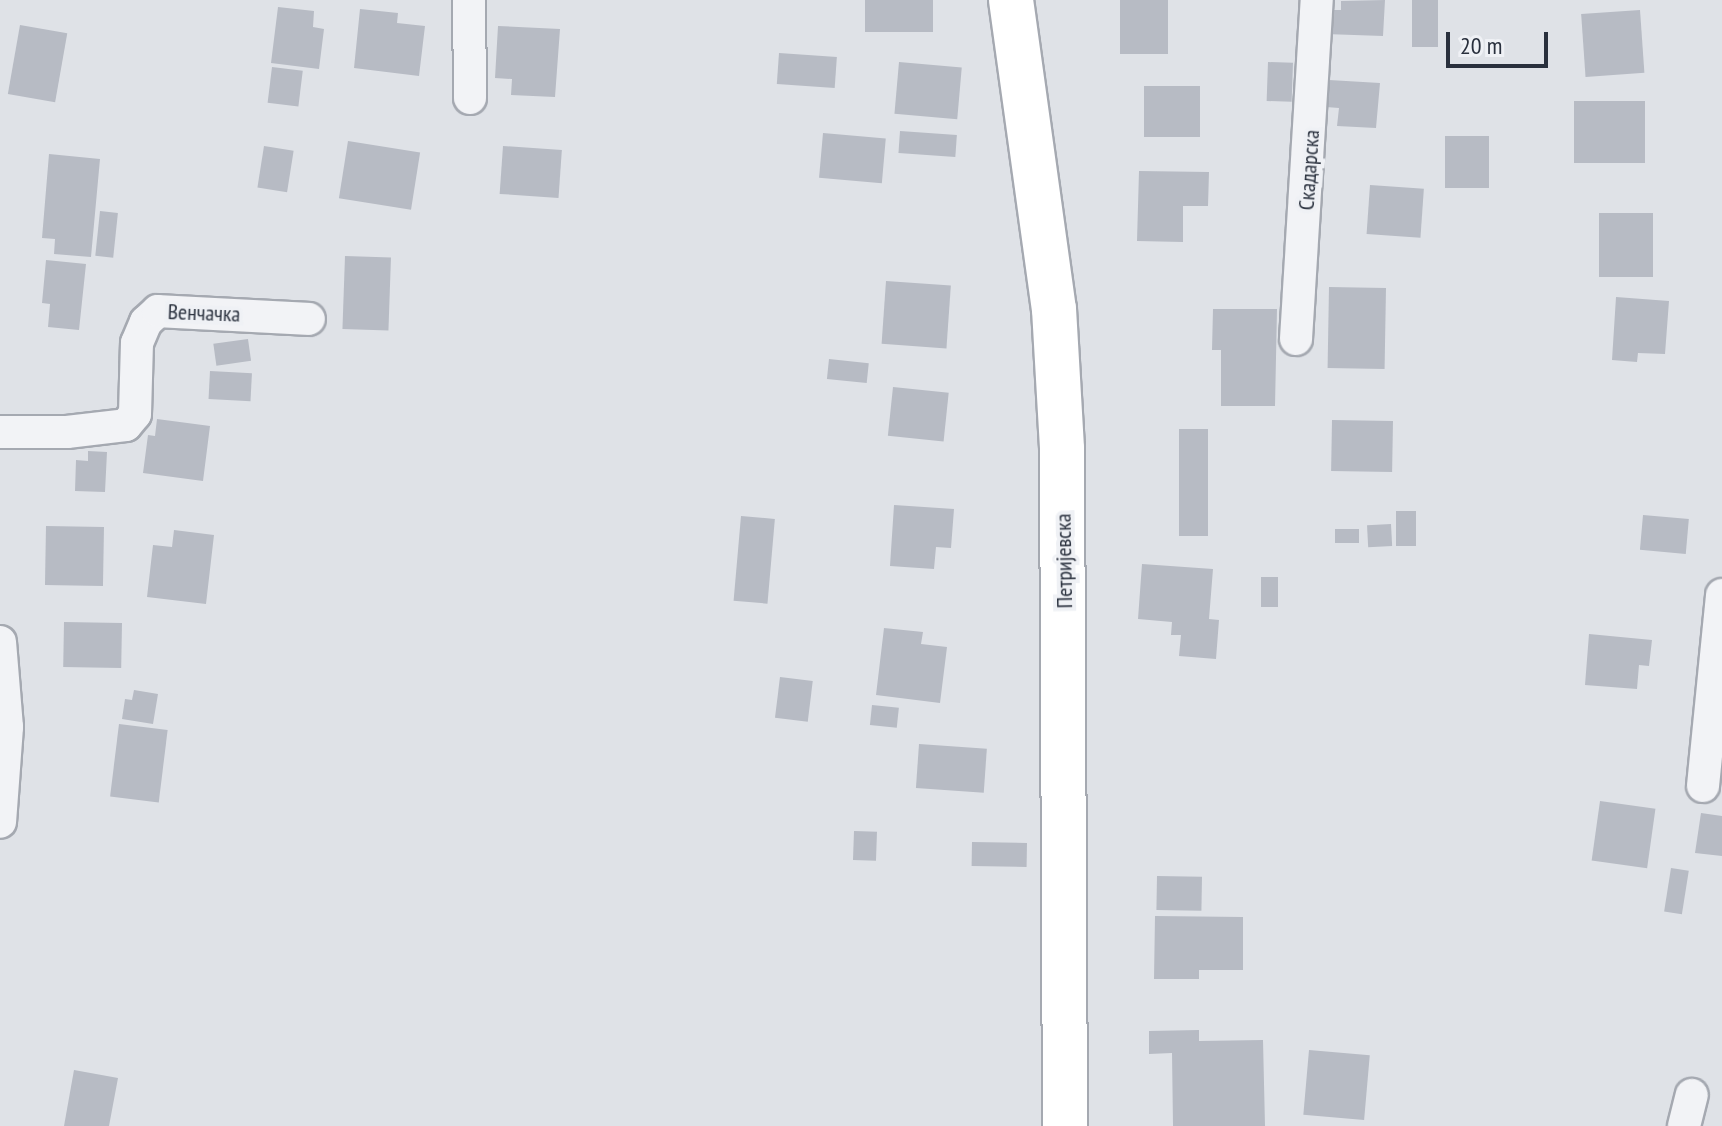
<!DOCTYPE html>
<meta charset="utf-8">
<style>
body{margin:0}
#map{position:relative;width:1722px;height:1126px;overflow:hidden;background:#dfe2e7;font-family:"PT Sans Narrow",sans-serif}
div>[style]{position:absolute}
.building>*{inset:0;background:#b7bbc4;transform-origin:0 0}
.roads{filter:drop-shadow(2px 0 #a5a9b1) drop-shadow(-2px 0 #a5a9b1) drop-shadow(0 2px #a5a9b1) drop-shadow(0 -2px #a5a9b1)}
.street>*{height:32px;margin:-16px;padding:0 16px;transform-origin:16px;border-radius:16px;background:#f2f3f6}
.secondary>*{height:44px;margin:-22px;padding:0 22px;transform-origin:22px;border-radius:22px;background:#fff}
span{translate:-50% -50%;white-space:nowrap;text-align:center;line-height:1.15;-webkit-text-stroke:8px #eff1f5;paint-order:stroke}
.street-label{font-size:22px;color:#29303d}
.scale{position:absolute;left:1446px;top:32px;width:102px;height:36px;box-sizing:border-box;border:4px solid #29303d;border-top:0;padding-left:10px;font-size:24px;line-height:28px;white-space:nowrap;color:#29303d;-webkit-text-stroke:6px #eff1f5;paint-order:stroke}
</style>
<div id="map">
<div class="building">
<i style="left:865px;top:0;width:68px;height:32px"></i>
<i style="left:1120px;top:0;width:48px;height:54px"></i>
<i style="clip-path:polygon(1385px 0,1383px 36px,1325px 34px,1326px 10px,1341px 10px,1341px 1px)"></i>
<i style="left:1412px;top:0;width:26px;height:47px"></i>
<i style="clip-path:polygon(278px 7px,314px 11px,313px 27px,324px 29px,319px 69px,271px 63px)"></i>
<i style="clip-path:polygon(360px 9px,398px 13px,397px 23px,425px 26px,419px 76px,354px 68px)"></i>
<i style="left:1640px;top:10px;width:63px;height:59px;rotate:86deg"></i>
<i style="left:20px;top:25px;width:48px;height:70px;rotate:10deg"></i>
<i style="clip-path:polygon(498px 26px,560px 29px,555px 97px,511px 95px,512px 79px,495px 78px)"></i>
<i style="left:779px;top:53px;width:58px;height:31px;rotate:4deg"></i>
<i style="left:899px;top:62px;width:63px;height:52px;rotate:5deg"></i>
<i style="left:1268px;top:62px;width:25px;height:39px;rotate:2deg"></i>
<i style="left:272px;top:67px;width:31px;height:36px;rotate:7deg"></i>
<i style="clip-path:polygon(1329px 80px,1380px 83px,1376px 128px,1337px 126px,1339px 108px,1326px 107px)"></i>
<i style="left:1144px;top:86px;width:56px;height:51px"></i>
<i style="left:1574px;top:101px;width:71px;height:62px"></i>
<i style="left:900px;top:131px;width:57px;height:22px;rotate:4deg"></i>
<i style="left:823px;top:133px;width:63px;height:45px;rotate:5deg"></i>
<i style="left:1445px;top:136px;width:44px;height:52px"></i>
<i style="left:348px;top:141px;width:73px;height:58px;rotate:9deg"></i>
<i style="left:264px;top:146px;width:30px;height:42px;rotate:9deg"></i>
<i style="left:503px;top:146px;width:59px;height:48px;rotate:4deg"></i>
<i style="clip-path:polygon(49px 154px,100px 159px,91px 257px,54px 254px,55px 239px,42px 238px)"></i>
<i style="clip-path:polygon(1139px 171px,1209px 172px,1208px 206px,1183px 206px,1183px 242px,1137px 241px)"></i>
<i style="left:1370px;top:185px;width:54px;height:49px;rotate:4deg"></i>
<i style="left:100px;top:211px;width:18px;height:45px;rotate:6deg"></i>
<i style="left:1599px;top:213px;width:54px;height:64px"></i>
<i style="left:345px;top:256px;width:46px;height:73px;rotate:2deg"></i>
<i style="clip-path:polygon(46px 260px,86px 264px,79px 330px,48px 327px,50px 304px,42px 303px)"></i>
<i style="left:886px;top:281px;width:65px;height:63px;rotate:4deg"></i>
<i style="left:1329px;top:287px;width:57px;height:81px;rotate:1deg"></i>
<i style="clip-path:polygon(1616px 297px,1669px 301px,1665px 354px,1638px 353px,1637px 362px,1612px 360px)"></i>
<i style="clip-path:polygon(1213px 309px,1277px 309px,1275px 406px,1221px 406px,1221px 350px,1212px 350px)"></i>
<i style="left:248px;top:339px;width:22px;height:35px;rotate:82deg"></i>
<i style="left:829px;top:359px;width:40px;height:20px;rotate:6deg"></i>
<i style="left:210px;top:371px;width:42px;height:28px;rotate:3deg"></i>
<i style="left:893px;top:387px;width:56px;height:49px;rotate:6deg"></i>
<i style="clip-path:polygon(157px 419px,210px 426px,203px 481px,143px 473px,148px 435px,155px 436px)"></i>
<i style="left:1332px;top:420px;width:61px;height:51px;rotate:1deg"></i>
<i style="left:1179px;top:429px;width:29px;height:107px"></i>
<i style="clip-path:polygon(88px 451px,107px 452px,105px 492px,75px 491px,76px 460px,88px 461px)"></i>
<i style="clip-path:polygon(894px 505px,954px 509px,951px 548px,936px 547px,934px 569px,890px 566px)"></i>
<i style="left:1396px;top:511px;width:20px;height:35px"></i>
<i style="left:1643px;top:515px;width:46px;height:35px;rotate:5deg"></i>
<i style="left:741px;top:516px;width:34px;height:85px;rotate:5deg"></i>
<i style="left:1391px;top:524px;width:22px;height:24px;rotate:87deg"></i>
<i style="left:46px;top:526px;width:58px;height:59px;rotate:1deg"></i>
<i style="left:1359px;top:529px;width:14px;height:24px;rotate:90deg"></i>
<i style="clip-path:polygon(174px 530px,214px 535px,206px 604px,147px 597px,153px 545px,172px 547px)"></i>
<i style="clip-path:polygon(1142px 564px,1213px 569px,1209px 619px,1219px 620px,1216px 659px,1179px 656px,1181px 635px,1171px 635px,1172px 622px,1138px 619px)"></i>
<i style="left:1261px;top:577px;width:17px;height:30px"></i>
<i style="left:64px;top:622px;width:58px;height:45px;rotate:1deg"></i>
<i style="clip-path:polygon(884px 628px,923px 632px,921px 644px,947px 647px,940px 703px,876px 695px)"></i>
<i style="clip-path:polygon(1589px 634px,1652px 640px,1649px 666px,1639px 665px,1637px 689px,1585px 685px)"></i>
<i style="left:780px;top:677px;width:33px;height:41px;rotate:7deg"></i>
<i style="clip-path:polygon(134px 690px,158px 694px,153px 724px,122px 719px,125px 699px,132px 700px)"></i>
<i style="left:872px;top:705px;width:27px;height:20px;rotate:6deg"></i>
<i style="left:119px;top:724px;width:49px;height:73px;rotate:7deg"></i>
<i style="left:919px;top:744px;width:68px;height:44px;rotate:4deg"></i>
<i style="left:1600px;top:801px;width:56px;height:60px;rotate:8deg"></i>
<i style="clip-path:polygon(1701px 813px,1722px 816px,1722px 856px,1695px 853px)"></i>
<i style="left:854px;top:831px;width:23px;height:29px;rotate:2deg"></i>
<i style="left:972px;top:842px;width:55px;height:24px;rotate:1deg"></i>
<i style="left:1671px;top:868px;width:18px;height:44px;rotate:9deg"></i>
<i style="left:1157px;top:876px;width:45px;height:34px;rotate:1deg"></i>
<i style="clip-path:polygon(1155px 916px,1243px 917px,1243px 970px,1199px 970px,1199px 979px,1154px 979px)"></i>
<i style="clip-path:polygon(1199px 1030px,1199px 1041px,1263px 1040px,1265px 1126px,1173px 1126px,1172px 1053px,1149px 1054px,1149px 1031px)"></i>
<i style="left:1309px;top:1050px;width:61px;height:65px;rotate:5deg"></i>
<i style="clip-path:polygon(74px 1070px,118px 1078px,109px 1126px,64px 1126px)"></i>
</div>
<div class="roads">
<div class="street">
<i style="left:469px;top:0;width:98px;rotate:89.4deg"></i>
<i style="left:1296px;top:339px;width:340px;rotate:-86.5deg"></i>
<i style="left:0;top:432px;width:67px"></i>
<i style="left:67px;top:432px;width:59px;rotate:-6.8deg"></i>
<i style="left:126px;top:425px;width:14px;rotate:-51deg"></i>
<i style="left:135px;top:414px;width:71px;rotate:-88.4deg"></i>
<i style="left:137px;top:343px;width:23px;rotate:-67deg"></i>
<i style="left:146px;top:322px;width:16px;rotate:-43deg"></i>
<i style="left:158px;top:311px;width:151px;rotate:3deg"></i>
<i style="left:0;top:642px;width:85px;rotate:85.3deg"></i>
<i style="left:7px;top:727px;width:95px;rotate:94.2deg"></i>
<i style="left:1703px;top:786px;width:192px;rotate:-84.3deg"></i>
<i style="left:1684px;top:1126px;width:32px;rotate:-76deg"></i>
</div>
<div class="secondary">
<i style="left:1011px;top:0;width:312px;rotate:82.1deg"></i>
<i style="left:1054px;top:309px;width:140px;rotate:86.7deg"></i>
<i style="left:1062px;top:449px;width:677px;rotate:89.75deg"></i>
</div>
</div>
<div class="street-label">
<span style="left:1309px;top:170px;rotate:-86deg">Скадарска</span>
<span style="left:204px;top:313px;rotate:2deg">Венчачка</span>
<span style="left:1064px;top:561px;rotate:-91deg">Петријевска</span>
</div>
<div class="scale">20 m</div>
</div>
